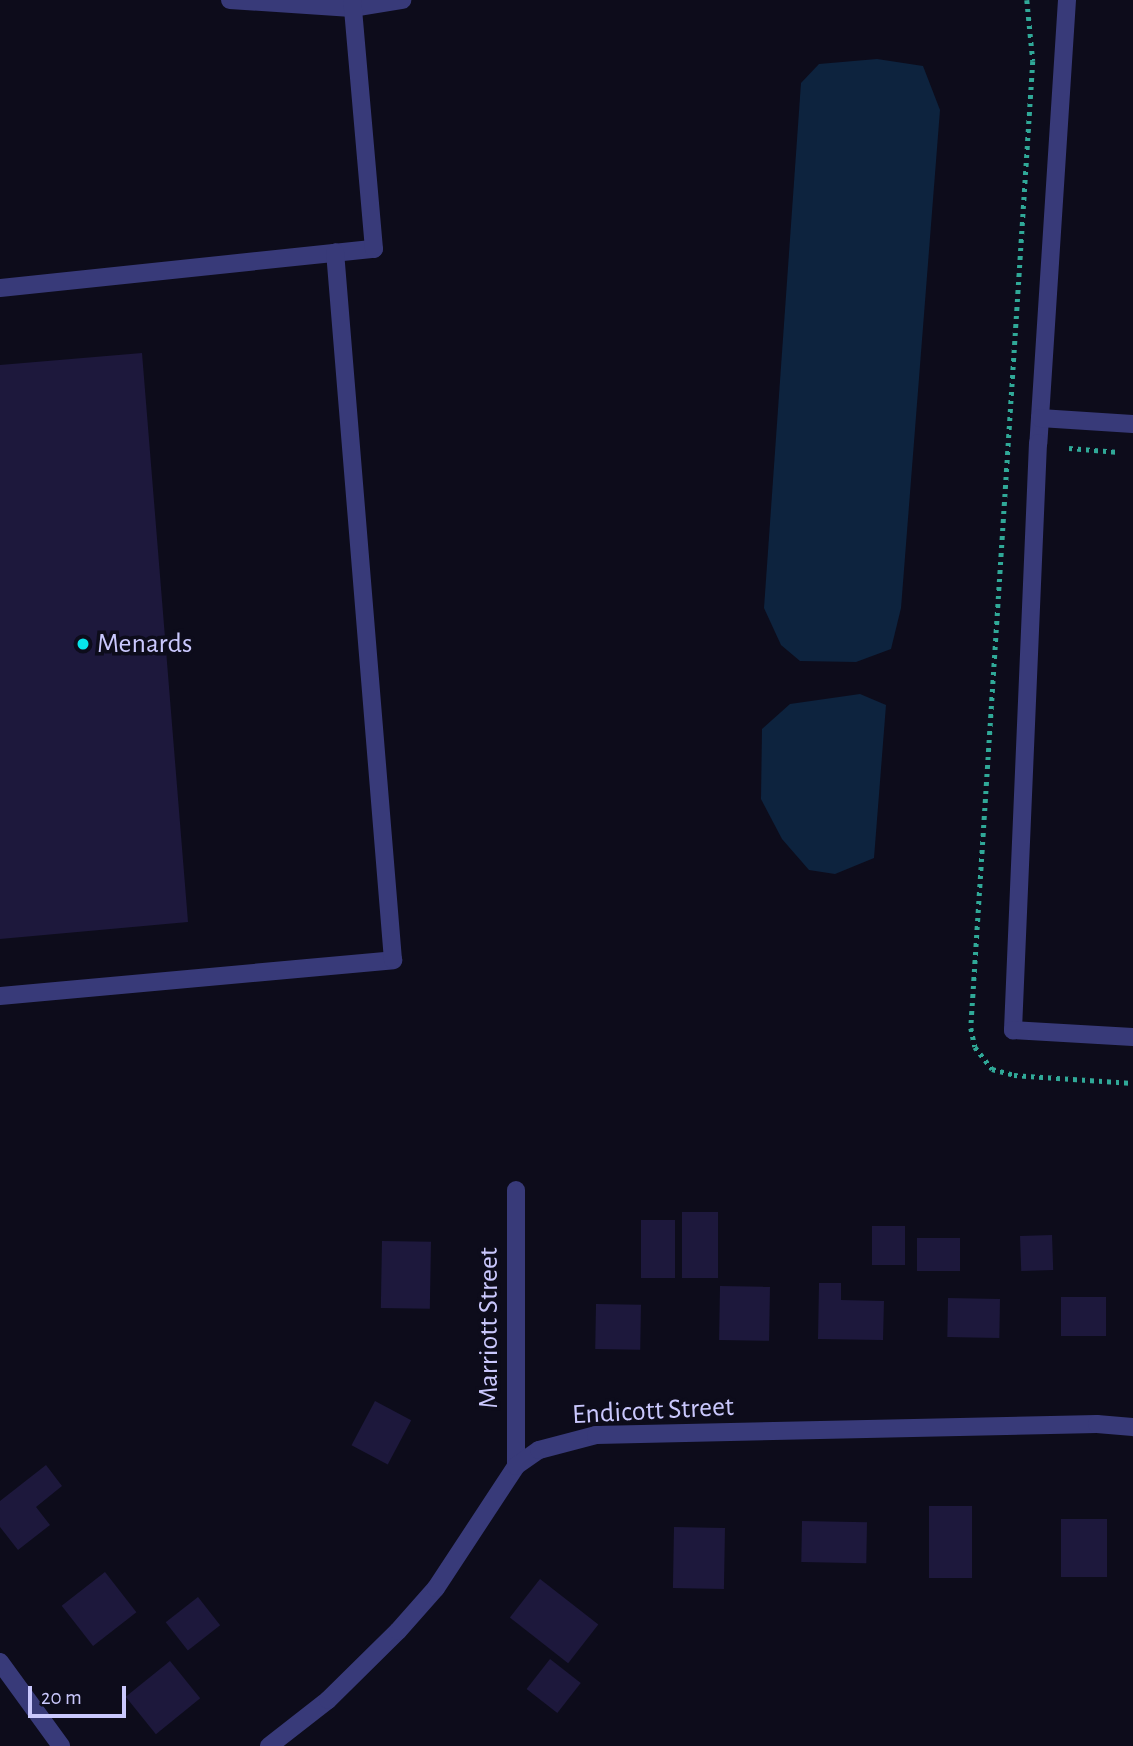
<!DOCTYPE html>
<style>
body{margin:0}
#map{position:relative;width:1133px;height:1746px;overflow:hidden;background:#0d0c1b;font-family:"Alegreya Sans",sans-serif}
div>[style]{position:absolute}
.water>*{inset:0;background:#0d233e}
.building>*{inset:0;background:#1d183c;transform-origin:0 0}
.path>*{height:4.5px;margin-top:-2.25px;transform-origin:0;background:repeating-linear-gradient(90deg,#30a998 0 3.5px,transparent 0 8.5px)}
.minor>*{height:18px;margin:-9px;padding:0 9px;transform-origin:9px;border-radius:9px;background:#383a79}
.dots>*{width:19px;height:19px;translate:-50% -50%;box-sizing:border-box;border:4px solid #0d0c1b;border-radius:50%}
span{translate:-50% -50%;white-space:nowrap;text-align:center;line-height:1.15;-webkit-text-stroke:7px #0d0c1b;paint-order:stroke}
.poi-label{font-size:28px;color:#cac8fd}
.left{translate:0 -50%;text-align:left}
.street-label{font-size:28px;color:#cac8fd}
.scale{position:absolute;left:28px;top:1686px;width:98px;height:32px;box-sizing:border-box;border:4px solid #cac8fd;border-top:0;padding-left:9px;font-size:21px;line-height:24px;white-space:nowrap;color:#cac8fd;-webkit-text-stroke:5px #0d0c1b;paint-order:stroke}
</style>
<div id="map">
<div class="water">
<i style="clip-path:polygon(877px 59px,923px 66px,940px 110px,901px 608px,891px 649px,856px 662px,800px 661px,781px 645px,764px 608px,801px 83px,819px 64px)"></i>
<i style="clip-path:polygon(860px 694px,886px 705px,874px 858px,835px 874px,809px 870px,782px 839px,761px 799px,762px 729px,790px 704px)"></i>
</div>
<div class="building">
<i style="clip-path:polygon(142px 353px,188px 922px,0 939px,0 365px)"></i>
<i style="left:682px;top:1212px;width:36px;height:66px"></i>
<i style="left:641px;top:1220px;width:34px;height:58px"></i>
<i style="left:872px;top:1226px;width:33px;height:39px"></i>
<i style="left:1052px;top:1235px;width:35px;height:32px;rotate:88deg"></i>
<i style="left:917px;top:1238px;width:43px;height:33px"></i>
<i style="left:382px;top:1241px;width:49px;height:67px;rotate:1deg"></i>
<i style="clip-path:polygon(819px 1283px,841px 1283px,841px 1300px,884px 1301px,883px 1340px,818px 1339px)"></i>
<i style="left:720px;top:1286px;width:50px;height:54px;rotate:1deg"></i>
<i style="left:1061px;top:1297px;width:45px;height:39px"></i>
<i style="left:948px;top:1298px;width:52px;height:39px;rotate:1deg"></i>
<i style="left:596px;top:1304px;width:45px;height:45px;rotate:1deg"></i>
<i style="left:375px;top:1401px;width:41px;height:50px;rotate:28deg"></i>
<i style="clip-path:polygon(46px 1465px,62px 1486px,36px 1507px,50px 1525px,18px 1550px,0 1527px,0 1501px)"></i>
<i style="left:929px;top:1506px;width:43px;height:72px"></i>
<i style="left:1061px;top:1519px;width:46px;height:58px"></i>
<i style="left:802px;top:1521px;width:65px;height:41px;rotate:1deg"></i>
<i style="left:674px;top:1527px;width:51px;height:61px;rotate:1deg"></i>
<i style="left:105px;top:1572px;width:51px;height:55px;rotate:52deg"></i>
<i style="left:540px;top:1579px;width:74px;height:49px;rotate:38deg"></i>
<i style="left:198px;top:1597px;width:36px;height:41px;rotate:52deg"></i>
<i style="left:550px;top:1659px;width:39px;height:38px;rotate:38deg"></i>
<i style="left:170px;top:1661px;width:48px;height:57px;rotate:51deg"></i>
</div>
<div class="path">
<i style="left:1027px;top:0;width:61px;rotate:84.4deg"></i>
<i style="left:1033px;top:61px;width:969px;rotate:93.67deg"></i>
<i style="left:971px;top:1028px;width:19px;rotate:78deg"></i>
<i style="left:975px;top:1047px;width:28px;rotate:52deg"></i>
<i style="left:992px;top:1069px;width:23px;rotate:15deg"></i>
<i style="left:1014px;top:1075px;width:119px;rotate:3.8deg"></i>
<i style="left:1069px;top:448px;width:50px;rotate:4.6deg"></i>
</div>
<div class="minor">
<i style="left:230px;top:0;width:122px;rotate:3.8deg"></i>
<i style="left:352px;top:8px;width:51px;rotate:-9.1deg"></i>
<i style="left:1067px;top:0;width:444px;rotate:93.7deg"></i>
<i style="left:1038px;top:443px;width:588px;rotate:92.44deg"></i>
<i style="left:1013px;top:1030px;width:120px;rotate:3.3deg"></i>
<i style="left:0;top:288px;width:376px;rotate:-6deg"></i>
<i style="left:374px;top:249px;width:250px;rotate:-95deg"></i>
<i style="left:1040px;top:418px;width:93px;rotate:3.7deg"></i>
<i style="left:0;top:996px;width:395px;rotate:-5.2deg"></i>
<i style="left:393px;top:960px;width:710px;rotate:-94.68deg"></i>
<i style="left:516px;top:1190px;width:276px;rotate:90deg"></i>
<i style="left:0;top:1662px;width:104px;rotate:54deg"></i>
<i style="left:269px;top:1746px;width:75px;rotate:-37.9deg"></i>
<i style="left:328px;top:1700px;width:98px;rotate:-44.6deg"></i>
<i style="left:398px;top:1631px;width:57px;rotate:-48.5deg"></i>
<i style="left:436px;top:1588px;width:146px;rotate:-56.7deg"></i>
<i style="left:516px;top:1466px;width:28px;rotate:-35deg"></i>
<i style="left:539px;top:1450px;width:59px;rotate:-14.7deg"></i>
<i style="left:596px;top:1435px;width:501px;rotate:-1.26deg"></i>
<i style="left:1097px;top:1424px;width:36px;rotate:5deg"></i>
</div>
<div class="dots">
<i style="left:83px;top:644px;background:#07e4ea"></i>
</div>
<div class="poi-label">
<span class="left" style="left:97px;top:644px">Menards</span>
</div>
<div class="street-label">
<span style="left:489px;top:1328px;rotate:-90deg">Marriott Street</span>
<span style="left:653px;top:1411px;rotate:-3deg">Endicott Street</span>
</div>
<div class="scale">20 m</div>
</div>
